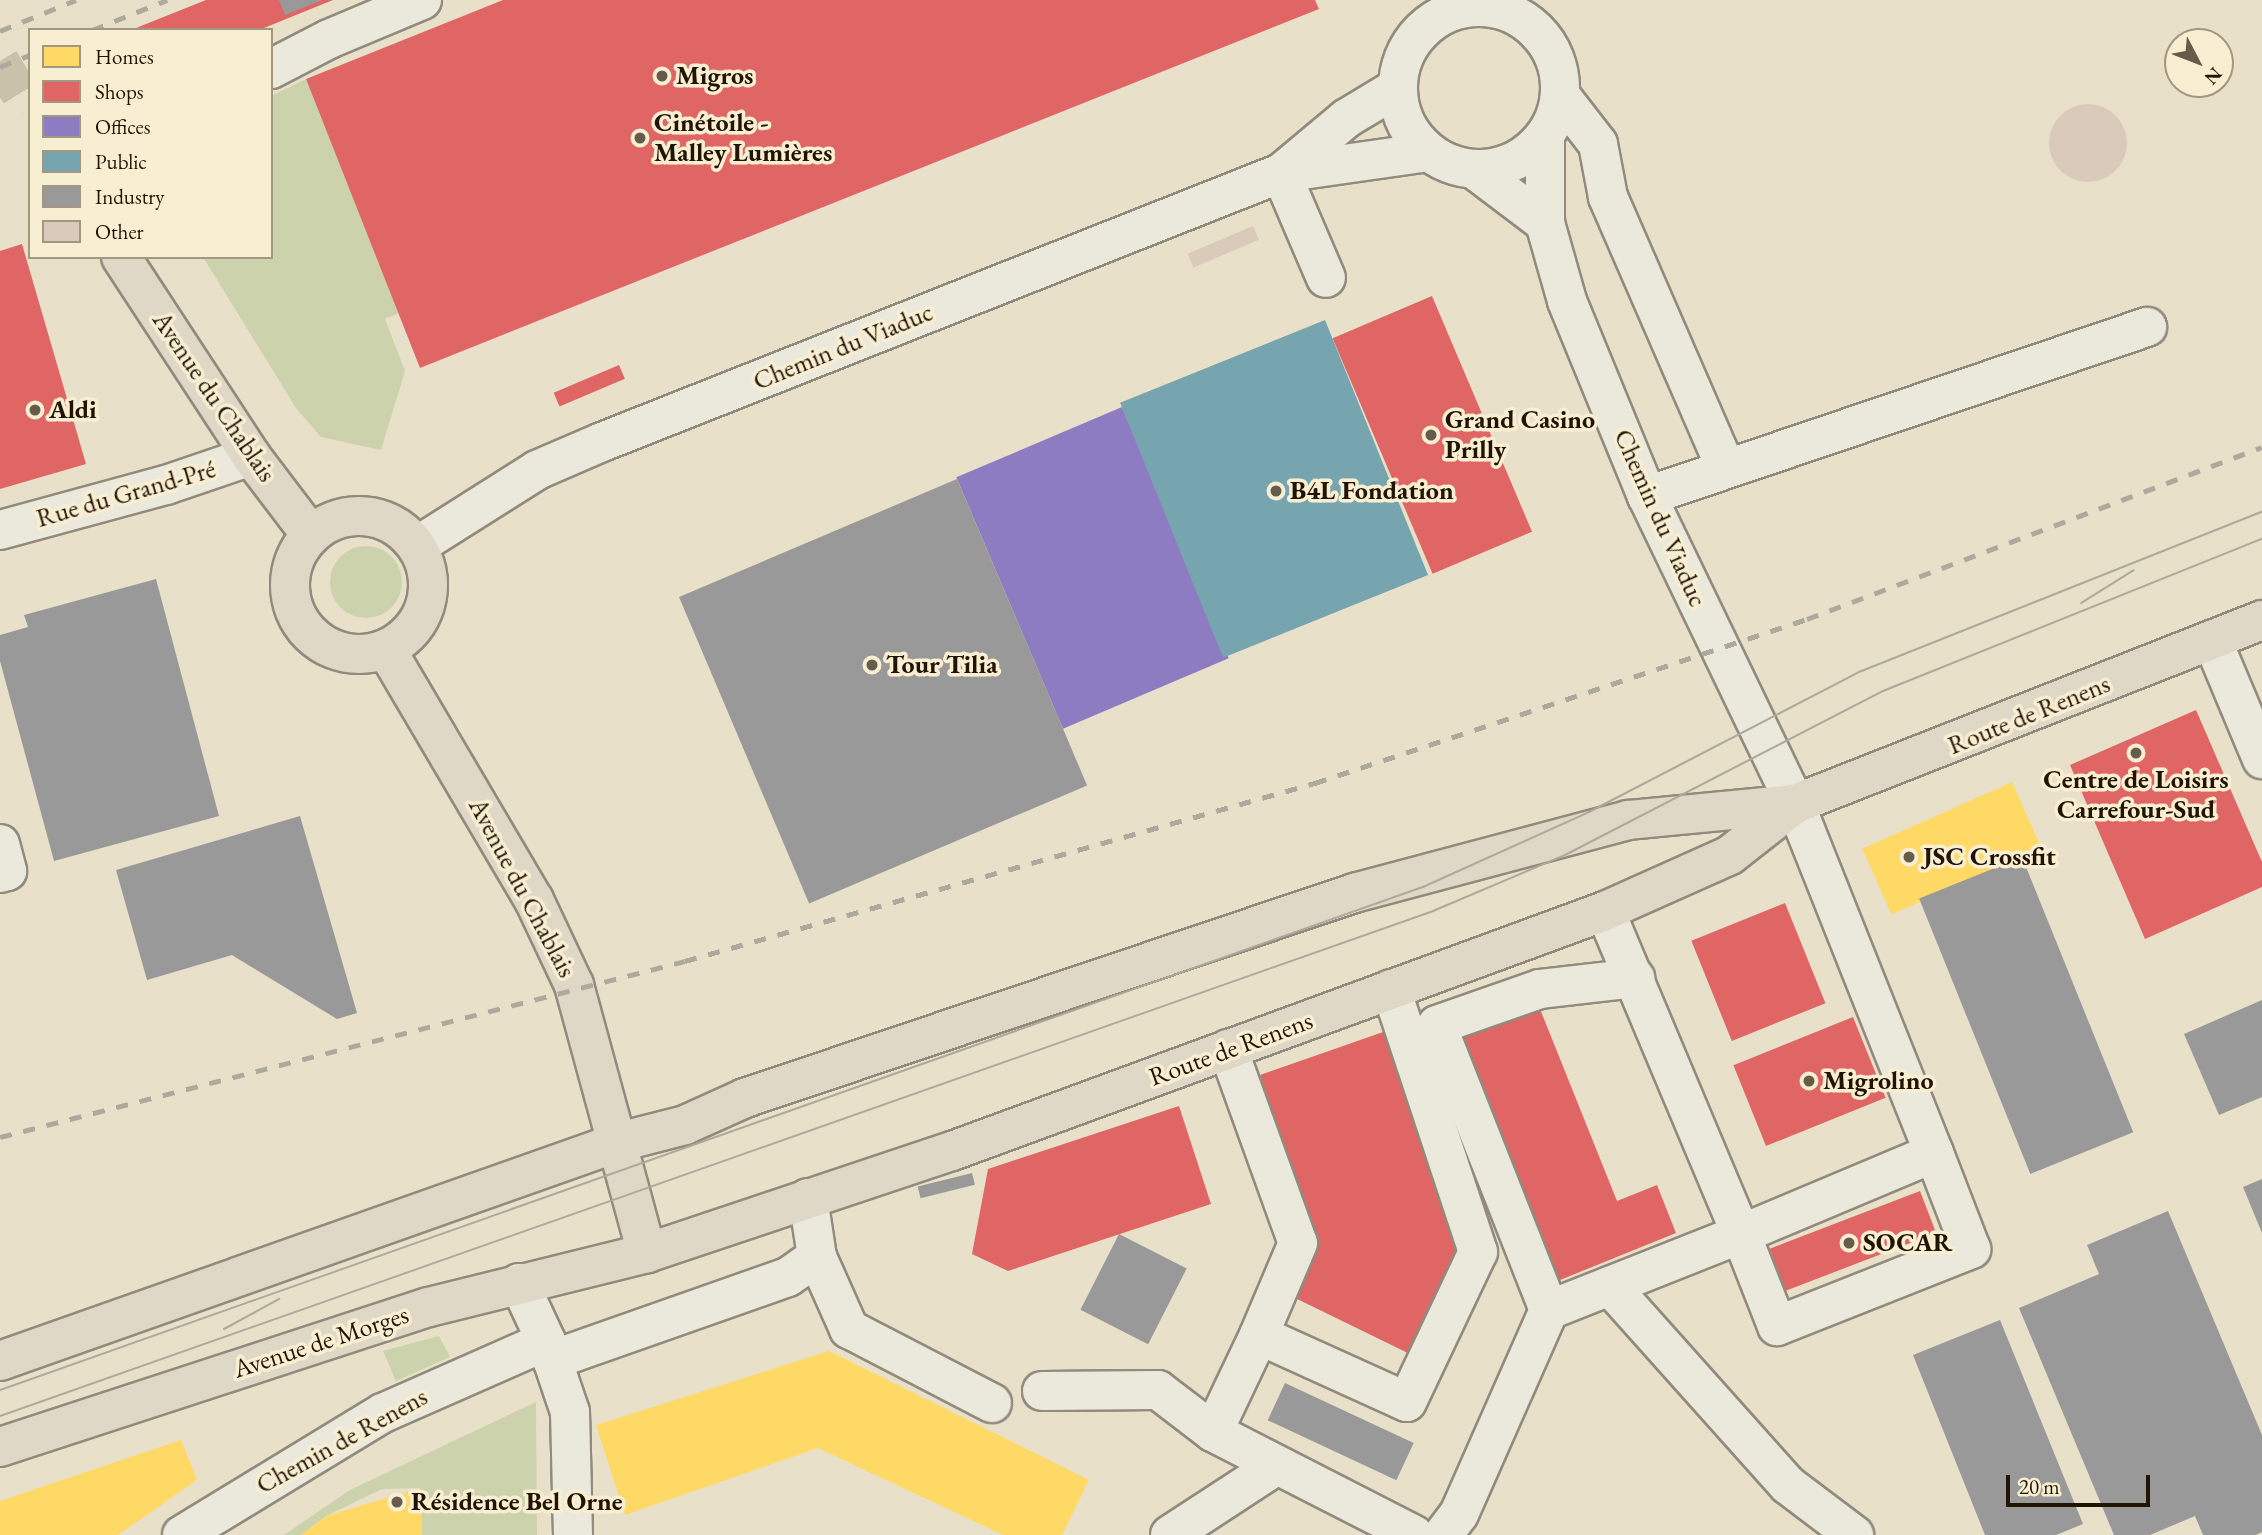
<!DOCTYPE html>
<meta charset="utf-8">
<style>
body{margin:0}
#map{position:relative;width:2262px;height:1535px;overflow:hidden;background:#e8e0c9;font-family:"EB Garamond",serif}
div>[style]{position:absolute}
.green>*{inset:0;background:#ccd2ac}
.round{border-radius:50%}
.homes>*{inset:0;background:#ffd966;transform-origin:0 0}
.shops>*{inset:0;background:#e06666;transform-origin:0 0}
.offices>*{inset:0;background:#8e7cc3;transform-origin:0 0}
.public>*{inset:0;background:#76a5af;transform-origin:0 0}
.industry>*{inset:0;background:#999;transform-origin:0 0}
.building>*{inset:0;background:#d9caba;transform-origin:0 0}
.major-tunnel>*{height:38px;margin-top:-19px;transform-origin:0;background:repeating-linear-gradient(90deg,#cac1ab 0 38px,transparent 0 57px)}
.roads{filter:drop-shadow(2px 0 #928b7d) drop-shadow(-2px 0 #928b7d) drop-shadow(0 2px #928b7d) drop-shadow(0 -2px #928b7d)}
.minor>*{height:38px;margin:-19px;padding:0 19px;transform-origin:19px;border-radius:19px;background:#ebe8dc}
.minor>.ring{margin:-19px;padding:0;box-sizing:content-box;background:none;border:38px solid #ebe8dc;border-radius:50%}
.major>*{height:38px;margin:-19px;padding:0 19px;transform-origin:19px;border-radius:19px;background:#dfd8c6}
.major>.ring{margin:-19px;padding:0;box-sizing:content-box;background:none;border:38px solid #dfd8c6;border-radius:50%}
.tram>*{height:2px;margin:-1px;padding:0 1px;transform-origin:1px;border-radius:1px;background:#ada99c}
.rail>*{height:5px;margin-top:-2.5px;transform-origin:0;background:repeating-linear-gradient(90deg,#ada99c 0 12px,transparent 0 24px)}
.dots>*{width:19px;height:19px;translate:-50% -50%;box-sizing:border-box;border:4px solid #f8efd3;border-radius:50%}
span{translate:-50% -50%;white-space:nowrap;text-align:center;line-height:1.15;-webkit-text-stroke:7px #f8efd3;paint-order:stroke}
.poi-label{font-size:26px;color:#221404;font-weight:700}
.left{translate:0 -50%;text-align:left}
.street-label{font-size:26px;color:#221404}
.legend{position:absolute;left:28px;top:28px;width:245px;height:231px;box-sizing:border-box;background:#f8efd3;border:2px solid #a29780;margin:0;padding:9px 12px;list-style:none;font-size:21px;color:#221404}
.legend li{display:flex;align-items:center;gap:14px;height:35px}
.legend b{width:35px;border:2px solid #a29780}
.north{position:absolute;left:2164px;top:28px;width:70px;height:70px;box-sizing:border-box;background:#f8efd3;border:2px solid #a29780;border-radius:50%;rotate:132deg;font-size:19px;font-weight:700;line-height:28px;text-align:center;color:#221404}
.north::after{content:'';display:block;margin:auto;width:24px;height:32px;background:#675b49;clip-path:polygon(50% 0,100% 100%,50% 72%,0 100%)}
.scale{position:absolute;left:2006px;top:1475px;width:144px;height:32px;box-sizing:border-box;border:4px solid #221404;border-top:0;padding-left:9px;font-size:21px;line-height:24px;white-space:nowrap;color:#221404;-webkit-text-stroke:5px #f8efd3;paint-order:stroke}
</style>
<div id="map">
<div class="green">
<i style="clip-path:polygon(306px 79px,399px 313px,385px 319px,405px 371px,381px 450px,321px 437px,296px 408px,203px 257px,271px 257px,271px 96px)"></i>
<i class="round" style="left:330px;top:546px;width:72px;height:72px"></i>
<i style="clip-path:polygon(439px 1336px,450px 1357px,396px 1381px,383px 1351px)"></i>
<i style="clip-path:polygon(536px 1402px,537px 1535px,422px 1535px,420px 1488px,382px 1489px,326px 1516px,301px 1535px,284px 1535px,350px 1490px)"></i>
</div>
<div class="homes">
<i style="left:2012px;top:782px;width:72px;height:164px;rotate:66deg"></i>
<i style="clip-path:polygon(829px 1351px,1089px 1480px,1062px 1535px,1003px 1535px,818px 1448px,625px 1515px,596px 1425px)"></i>
<i style="clip-path:polygon(181px 1440px,197px 1480px,118px 1535px,0 1535px,0 1501px)"></i>
<i style="clip-path:polygon(420px 1488px,422px 1535px,301px 1535px,326px 1516px)"></i>
</div>
<div class="shops">
<i style="clip-path:polygon(206px 0,333px 0,259px 30px,131px 30px)"></i>
<i style="clip-path:polygon(503px 0,1315px 0,1319px 9px,420px 368px,306px 79px)"></i>
<i style="clip-path:polygon(22px 244px,86px 464px,0 489px,0 251px)"></i>
<i style="left:1432px;top:296px;width:256px;height:108px;rotate:67deg"></i>
<i style="left:619px;top:365px;width:15px;height:71px;rotate:67deg"></i>
<i style="clip-path:polygon(2196px 710px,2262px 862px,2262px 887px,2145px 939px,2070px 765px)"></i>
<i style="left:1785px;top:903px;width:108px;height:101px;rotate:68deg"></i>
<i style="clip-path:polygon(1538px 1004px,1617px 1201px,1657px 1185px,1676px 1233px,1560px 1280px,1462px 1035px)"></i>
<i style="left:1853px;top:1017px;width:87px;height:129px;rotate:68deg"></i>
<i style="clip-path:polygon(1386px 1031px,1462px 1254px,1414px 1356px,1289px 1295px,1315px 1235px,1260px 1075px)"></i>
<i style="clip-path:polygon(1179px 1106px,1211px 1204px,1008px 1271px,972px 1254px,988px 1169px)"></i>
<i style="left:1920px;top:1191px;width:45px;height:170px;rotate:69deg"></i>
</div>
<div class="offices">
<i style="left:1122px;top:407px;width:273px;height:180px;rotate:67deg"></i>
</div>
<div class="public">
<i style="left:1325px;top:320px;width:275px;height:221px;rotate:68deg"></i>
</div>
<div class="industry">
<i style="clip-path:polygon(279px 0,322px 0,285px 15px)"></i>
<i style="left:957px;top:479px;width:333px;height:302px;rotate:67deg"></i>
<i style="clip-path:polygon(156px 579px,219px 816px,54px 861px,0 661px,0 635px,28px 627px,24px 615px)"></i>
<i style="clip-path:polygon(300px 816px,357px 1013px,337px 1019px,232px 955px,147px 980px,116px 870px)"></i>
<i style="left:2022px;top:857px;width:297px;height:111px;rotate:68deg"></i>
<i style="clip-path:polygon(2262px 1000px,2262px 1097px,2219px 1115px,2184px 1034px)"></i>
<i style="left:972px;top:1173px;width:12px;height:56px;rotate:76deg"></i>
<i style="clip-path:polygon(2262px 1179px,2262px 1233px,2243px 1187px)"></i>
<i style="clip-path:polygon(2168px 1211px,2262px 1435px,2262px 1532px,2256px 1535px,2203px 1535px,2195px 1516px,2150px 1535px,2114px 1535px,2019px 1308px,2099px 1274px,2087px 1245px)"></i>
<i style="left:1119px;top:1234px;width:76px;height:85px;rotate:27deg"></i>
<i style="clip-path:polygon(2000px 1320px,2083px 1524px,2056px 1535px,1985px 1535px,1913px 1355px)"></i>
<i style="left:1285px;top:1383px;width:142px;height:41px;rotate:25deg"></i>
</div>
<div class="building">
<i class="round" style="left:2049px;top:104px;width:78px;height:78px"></i>
<i style="left:1253px;top:226px;width:15px;height:71px;rotate:67deg"></i>
</div>
<div class="major-tunnel">
<i style="left:0;top:61px;width:57px;rotate:58.5deg"></i>
</div>
<div class="roads">
<div class="minor">
<i class="ring" style="left:1398px;top:7px;width:124px;height:124px"></i>
<i style="left:271px;top:69px;width:65px;rotate:-27.3deg"></i>
<i style="left:329px;top:39px;width:101px;rotate:-22.8deg"></i>
<i style="left:1560px;top:95px;width:62px;rotate:52.2deg"></i>
<i style="left:1598px;top:144px;width:54px;rotate:79.3deg"></i>
<i style="left:1608px;top:197px;width:296px;rotate:66.5deg"></i>
<i style="left:1545px;top:136px;width:87px;rotate:90deg"></i>
<i style="left:1545px;top:223px;width:81px;rotate:74.2deg"></i>
<i style="left:1567px;top:301px;width:211px;rotate:67.7deg"></i>
<i style="left:1647px;top:496px;width:342px;rotate:64.3deg"></i>
<i style="left:1795px;top:804px;width:376px;rotate:68.3deg"></i>
<i style="left:1934px;top:1153px;width:209px;rotate:157.2deg"></i>
<i style="left:1741px;top:1234px;width:350px;rotate:-112.8deg"></i>
<i style="left:1475px;top:170px;width:88px;rotate:37.1deg"></i>
<i style="left:1281px;top:173px;width:86px;rotate:-39.8deg"></i>
<i style="left:1347px;top:118px;width:58px;rotate:-31deg"></i>
<i style="left:1281px;top:173px;width:114px;rotate:66.8deg"></i>
<i style="left:1647px;top:496px;width:528px;rotate:-18.68deg"></i>
<i style="left:0;top:530px;width:172px;rotate:-15.2deg"></i>
<i style="left:166px;top:485px;width:90px;rotate:-18.8deg"></i>
<i style="left:417px;top:546px;width:142px;rotate:-32.3deg"></i>
<i style="left:537px;top:470px;width:71px;rotate:-23.3deg"></i>
<i style="left:602px;top:442px;width:730px;rotate:-21.61deg"></i>
<i style="left:1281px;top:173px;width:148px;rotate:-8.1deg"></i>
<i style="left:2213px;top:642px;width:127px;rotate:67.3deg"></i>
<i style="left:0;top:844px;width:28px;rotate:75deg"></i>
<i style="left:7px;top:871px;width:7px;rotate:164deg"></i>
<i style="left:1228px;top:1049px;width:206px;rotate:70.2deg"></i>
<i style="left:1298px;top:1243px;width:100px;rotate:113deg"></i>
<i style="left:1259px;top:1335px;width:162px;rotate:24.4deg"></i>
<i style="left:1407px;top:1402px;width:166px;rotate:-64.7deg"></i>
<i style="left:1478px;top:1252px;width:277px;rotate:-108.3deg"></i>
<i style="left:808px;top:1198px;width:60px;rotate:81.3deg"></i>
<i style="left:817px;top:1257px;width:79px;rotate:66deg"></i>
<i style="left:849px;top:1329px;width:161px;rotate:27.4deg"></i>
<i style="left:519px;top:1283px;width:64px;rotate:65deg"></i>
<i style="left:546px;top:1341px;width:75px;rotate:71.3deg"></i>
<i style="left:570px;top:1412px;width:123px;rotate:88.6deg"></i>
<i style="left:1610px;top:1286px;width:267px;rotate:48.2deg"></i>
<i style="left:1788px;top:1485px;width:83px;rotate:37.1deg"></i>
<i style="left:1549px;top:1310px;width:206px;rotate:-21.6deg"></i>
<i style="left:1741px;top:1234px;width:99px;rotate:68.6deg"></i>
<i style="left:1777px;top:1326px;width:209px;rotate:-21.6deg"></i>
<i style="left:1971px;top:1249px;width:103px;rotate:-111.1deg"></i>
<i style="left:552px;top:1360px;width:250px;rotate:-19.4deg"></i>
<i style="left:788px;top:1277px;width:35px;rotate:-35deg"></i>
<i style="left:1042px;top:1391px;width:116px;rotate:-0.5deg"></i>
<i style="left:1158px;top:1390px;width:69px;rotate:37.4deg"></i>
<i style="left:1213px;top:1432px;width:226px;rotate:27.1deg"></i>
<i style="left:1213px;top:1432px;width:107px;rotate:-64.6deg"></i>
<i style="left:182px;top:1535px;width:235px;rotate:-31.3deg"></i>
<i style="left:383px;top:1413px;width:178px;rotate:-23.8deg"></i>
<i style="left:1170px;top:1535px;width:126px;rotate:-33.1deg"></i>
<i style="left:1443px;top:1535px;width:26px;rotate:-53deg"></i>
<i style="left:1459px;top:1514px;width:223px;rotate:-66.2deg"></i>
<i style="left:1549px;top:1310px;width:306px;rotate:-111.5deg"></i>
<i style="left:1437px;top:1025px;width:109px;rotate:-19.3deg"></i>
<i style="left:1540px;top:989px;width:96px;rotate:-6.6deg"></i>
</div>
<div class="major">
<i style="left:121px;top:257px;width:238px;rotate:56.8deg"></i>
<i style="left:251px;top:456px;width:99px;rotate:52.8deg"></i>
<i class="ring" style="left:290px;top:516px;width:100px;height:100px"></i>
<i style="left:386px;top:649px;width:291px;rotate:59.5deg"></i>
<i style="left:534px;top:900px;width:94px;rotate:64.8deg"></i>
<i style="left:574px;top:985px;width:278px;rotate:74.8deg"></i>
<i style="left:0;top:1361px;width:657px;rotate:-19.48deg"></i>
<i style="left:619px;top:1142px;width:68px;rotate:-14.4deg"></i>
<i style="left:685px;top:1125px;width:66px;rotate:-24.2deg"></i>
<i style="left:745px;top:1098px;width:643px;rotate:-18.6deg"></i>
<i style="left:1354px;top:893px;width:284px;rotate:-14.9deg"></i>
<i style="left:1628px;top:820px;width:168px;rotate:-5.5deg"></i>
<i style="left:1795px;top:804px;width:502px;rotate:-21.5deg"></i>
<i style="left:0;top:1447px;width:451px;rotate:-18.1deg"></i>
<i style="left:429px;top:1307px;width:225px;rotate:-13.9deg"></i>
<i style="left:647px;top:1253px;width:322px;rotate:-18.5deg"></i>
<i style="left:952px;top:1151px;width:696px;rotate:-20.18deg"></i>
<i style="left:1605px;top:911px;width:137px;rotate:-24.1deg"></i>
<i style="left:1730px;top:855px;width:83px;rotate:-38.1deg"></i>
</div>
</div>
<div class="tram">
<i style="left:2081px;top:603px;width:62px;rotate:-31.9deg"></i>
<i style="left:224px;top:1329px;width:63px;rotate:-28.6deg"></i>
<i style="left:0;top:1390px;width:1509px;rotate:-19.47deg"></i>
<i style="left:1423px;top:887px;width:182px;rotate:-24.3deg"></i>
<i style="left:1589px;top:812px;width:304px;rotate:-27.4deg"></i>
<i style="left:1859px;top:672px;width:434px;rotate:-21.7deg"></i>
<i style="left:0;top:1416px;width:1519px;rotate:-19.41deg"></i>
<i style="left:1433px;top:911px;width:143px;rotate:-23deg"></i>
<i style="left:1565px;top:855px;width:358px;rotate:-27.3deg"></i>
<i style="left:1883px;top:691px;width:408px;rotate:-21.9deg"></i>
</div>
<div class="rail">
<i style="left:92px;top:30px;width:81px;rotate:-21.8deg"></i>
<i style="left:0;top:31px;width:82px;rotate:-22.2deg"></i>
<i style="left:0;top:67px;width:32px;rotate:-22deg"></i>
<i style="left:0;top:1137px;width:707px;rotate:-14.41deg"></i>
<i style="left:685px;top:961px;width:655px;rotate:-15.78deg"></i>
<i style="left:1315px;top:783px;width:519px;rotate:-18.43deg"></i>
<i style="left:1807px;top:619px;width:486px;rotate:-20.7deg"></i>
</div>
<div class="dots">
<i style="left:662px;top:76px;background:#675b49"></i>
<i style="left:640px;top:138px;background:#675b49"></i>
<i style="left:35px;top:410px;background:#675b49"></i>
<i style="left:1431px;top:435px;background:#675b49"></i>
<i style="left:1276px;top:491px;background:#675b49"></i>
<i style="left:872px;top:665px;background:#675b49"></i>
<i style="left:2136px;top:753px;background:#675b49"></i>
<i style="left:1909px;top:857px;background:#675b49"></i>
<i style="left:1809px;top:1081px;background:#675b49"></i>
<i style="left:1849px;top:1243px;background:#675b49"></i>
<i style="left:397px;top:1502px;background:#675b49"></i>
</div>
<div class="poi-label">
<span class="left" style="left:676px;top:76px">Migros</span>
<span class="left" style="left:654px;top:138px">Cinétoile -<br>Malley Lumières</span>
<span class="left" style="left:49px;top:410px">Aldi</span>
<span class="left" style="left:1445px;top:435px">Grand Casino<br>Prilly</span>
<span class="left" style="left:1290px;top:491px">B4L Fondation</span>
<span class="left" style="left:886px;top:665px">Tour Tilia</span>
<span style="left:2136px;top:795px">Centre de Loisirs<br>Carrefour-Sud</span>
<span class="left" style="left:1923px;top:857px">JSC Crossfit</span>
<span class="left" style="left:1823px;top:1081px">Migrolino</span>
<span class="left" style="left:1863px;top:1243px">SOCAR</span>
<span class="left" style="left:411px;top:1502px">Résidence Bel Orne</span>
</div>
<div class="street-label">
<span style="left:843px;top:347px;rotate:-22deg">Chemin du Viaduc</span>
<span style="left:214px;top:397px;rotate:56deg">Avenue du Chablais</span>
<span style="left:126px;top:494px;rotate:-16deg">Rue du Grand-Pré</span>
<span style="left:1660px;top:518px;rotate:66deg">Chemin du Viaduc</span>
<span style="left:2029px;top:715px;rotate:-22deg">Route de Renens</span>
<span style="left:522px;top:888px;rotate:62deg">Avenue du Chablais</span>
<span style="left:1231px;top:1049px;rotate:-20deg">Route de Renens</span>
<span style="left:321px;top:1342px;rotate:-18deg">Avenue de Morges</span>
<span style="left:342px;top:1441px;rotate:-29deg">Chemin de Renens</span>
</div>
<ul class="legend">
<li><b style="height:19px;background:#ffd966"></b>Homes</li>
<li><b style="height:19px;background:#e06666"></b>Shops</li>
<li><b style="height:19px;background:#8e7cc3"></b>Offices</li>
<li><b style="height:19px;background:#76a5af"></b>Public</li>
<li><b style="height:19px;background:#999"></b>Industry</li>
<li><b style="height:19px;background:#d9caba"></b>Other</li>
</ul>
<div class="north">N</div>
<div class="scale">20 m</div>
</div>
